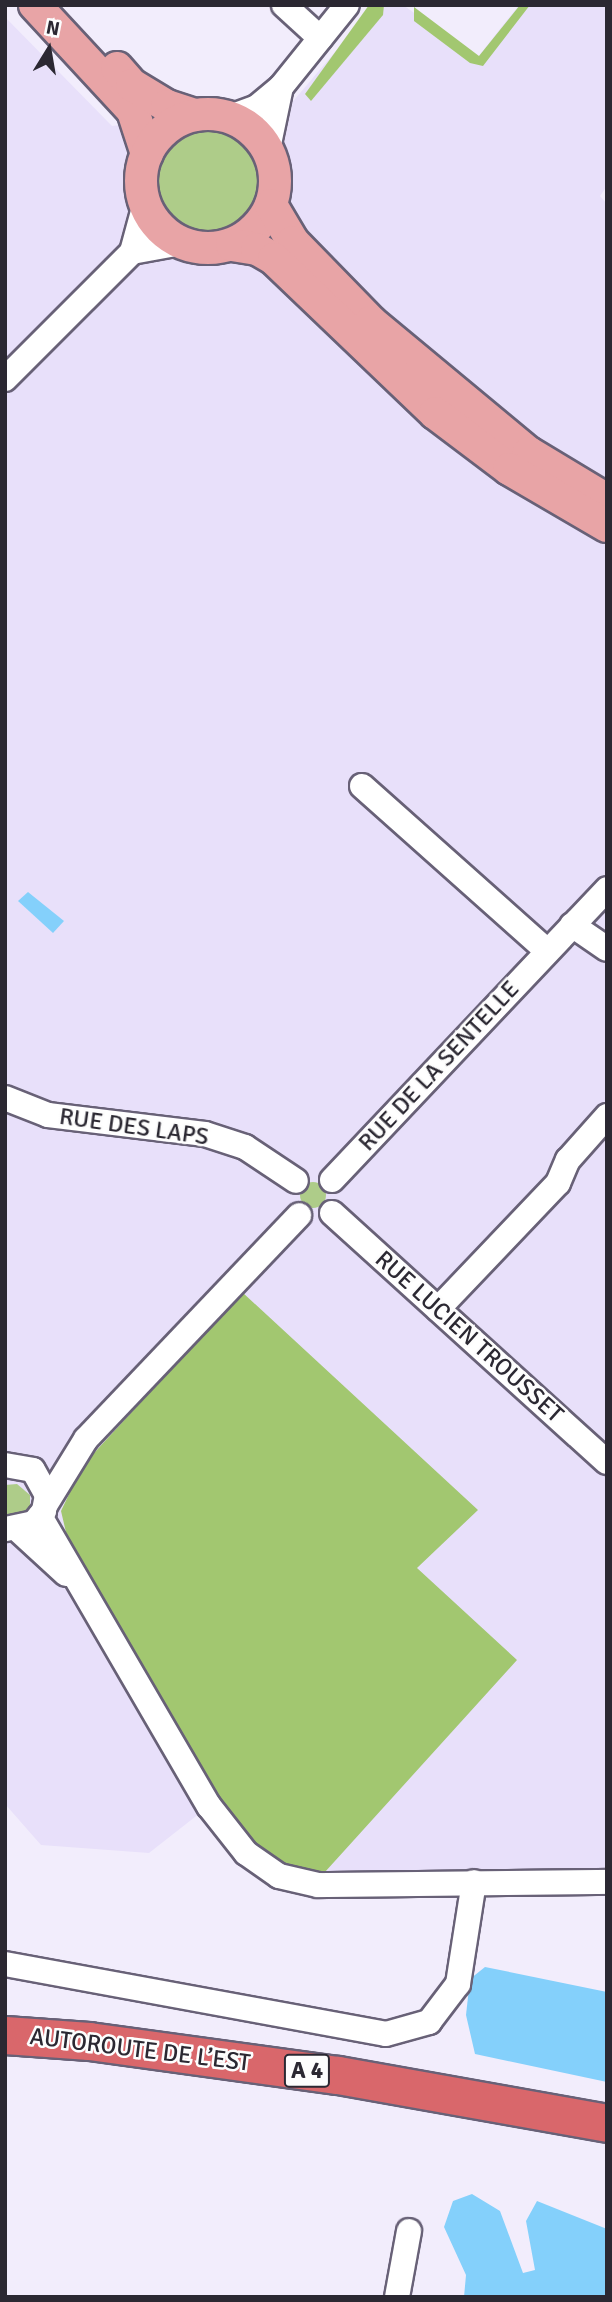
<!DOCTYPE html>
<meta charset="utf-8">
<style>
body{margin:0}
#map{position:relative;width:612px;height:2302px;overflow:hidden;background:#f2edfc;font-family:Signika,sans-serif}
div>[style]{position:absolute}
.built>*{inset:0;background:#e8e0fa}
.green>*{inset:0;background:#aecc89}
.round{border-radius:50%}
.forest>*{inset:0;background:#a2c770}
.water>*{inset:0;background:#84d0fb}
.roads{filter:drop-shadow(2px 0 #686177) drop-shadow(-2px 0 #686177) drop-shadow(0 2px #686177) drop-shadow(0 -2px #686177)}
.minor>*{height:24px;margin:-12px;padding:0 12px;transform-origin:12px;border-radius:12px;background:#fff}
.major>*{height:32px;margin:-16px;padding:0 16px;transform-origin:16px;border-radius:16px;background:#e8a4a6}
.major>.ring{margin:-16px;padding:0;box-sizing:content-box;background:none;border:32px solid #e8a4a6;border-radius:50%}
.highway>*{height:37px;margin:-18.5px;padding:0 18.5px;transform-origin:18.5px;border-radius:18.5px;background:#d9676b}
span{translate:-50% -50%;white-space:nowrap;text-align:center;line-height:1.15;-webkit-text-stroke:5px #fdfdfd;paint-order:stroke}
.shield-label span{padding:2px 5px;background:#fdfdfd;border:2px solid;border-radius:5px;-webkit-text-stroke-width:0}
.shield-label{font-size:23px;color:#2b2832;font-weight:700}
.street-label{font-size:24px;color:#2b2832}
.frame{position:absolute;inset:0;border:7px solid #2b2832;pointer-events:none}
.north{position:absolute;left:14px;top:14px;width:70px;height:70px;-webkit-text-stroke:5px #fdfdfd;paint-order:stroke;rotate:11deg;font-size:19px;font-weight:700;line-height:28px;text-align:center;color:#2b2832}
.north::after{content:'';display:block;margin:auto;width:24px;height:32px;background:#2b2832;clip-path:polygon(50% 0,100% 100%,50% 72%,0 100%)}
</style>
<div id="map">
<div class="built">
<i style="clip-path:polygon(375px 5px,403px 5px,477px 58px,519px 5px,607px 5px,607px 186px,600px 196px,607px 204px,607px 1882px,279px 1876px,209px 1806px,149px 1853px,41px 1845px,5px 1804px,5px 17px,112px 126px,289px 106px)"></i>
</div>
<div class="green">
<i class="round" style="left:152px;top:129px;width:108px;height:108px"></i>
<i class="round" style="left:300px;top:1182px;width:26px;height:26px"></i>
<i style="clip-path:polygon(17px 1484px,30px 1495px,30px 1507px,27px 1512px,5px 1517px,5px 1485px)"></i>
</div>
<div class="forest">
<i style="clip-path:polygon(369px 5px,384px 5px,383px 15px,311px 101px,305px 94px)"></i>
<i style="clip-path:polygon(520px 5px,530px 5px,483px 66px,470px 63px,414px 21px,414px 7px,479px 56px)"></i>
<i style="clip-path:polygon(242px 1292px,478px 1510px,417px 1568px,517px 1660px,325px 1872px,277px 1862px,241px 1838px,69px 1545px,61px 1511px,83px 1465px)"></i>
</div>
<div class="water">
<i style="clip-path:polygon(28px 892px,64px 921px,53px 933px,18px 901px)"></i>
<i style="clip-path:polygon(485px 1967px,607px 1992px,607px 2082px,475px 2054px,466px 2015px,470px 1979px)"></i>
<i style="clip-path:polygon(472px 2194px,500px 2211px,523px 2273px,535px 2270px,526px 2221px,537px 2201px,607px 2229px,607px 2297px,464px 2297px,466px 2275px,444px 2227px,453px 2201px)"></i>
</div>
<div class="roads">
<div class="minor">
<i style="left:284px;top:5px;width:49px;rotate:42.5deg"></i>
<i style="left:230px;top:117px;width:29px;rotate:-20deg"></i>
<i style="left:257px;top:107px;width:31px;rotate:-40deg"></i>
<i style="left:281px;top:87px;width:105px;rotate:-51.2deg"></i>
<i style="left:268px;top:149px;width:63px;rotate:-78.2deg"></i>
<i style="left:132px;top:252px;width:50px;rotate:-74.8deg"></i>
<i style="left:5px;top:379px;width:180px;rotate:-45deg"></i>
<i style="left:132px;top:252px;width:50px;rotate:-10.4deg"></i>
<i style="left:362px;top:786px;width:248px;rotate:41.7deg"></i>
<i style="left:572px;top:925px;width:42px;rotate:34.4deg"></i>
<i style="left:5px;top:1098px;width:46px;rotate:21.6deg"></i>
<i style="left:48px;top:1115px;width:158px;rotate:6.9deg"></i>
<i style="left:205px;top:1134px;width:42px;rotate:18deg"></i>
<i style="left:245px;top:1147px;width:61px;rotate:33.7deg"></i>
<i style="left:332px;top:1180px;width:400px;rotate:-46.6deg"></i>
<i style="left:332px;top:1213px;width:371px;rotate:42.2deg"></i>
<i style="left:438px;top:1309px;width:174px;rotate:-46.4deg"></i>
<i style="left:558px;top:1183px;width:25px;rotate:-67deg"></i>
<i style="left:568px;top:1160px;width:59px;rotate:-48.4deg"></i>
<i style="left:5px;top:1465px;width:28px;rotate:10deg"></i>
<i style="left:33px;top:1470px;width:29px;rotate:61deg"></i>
<i style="left:47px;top:1495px;width:16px;rotate:101deg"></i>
<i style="left:44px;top:1511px;width:16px;rotate:130deg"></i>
<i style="left:34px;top:1523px;width:30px;rotate:168deg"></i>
<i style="left:46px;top:1504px;width:76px;rotate:-58.4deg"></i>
<i style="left:86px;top:1439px;width:309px;rotate:-46.4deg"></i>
<i style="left:40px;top:1516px;width:336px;rotate:59.8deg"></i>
<i style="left:209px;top:1806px;width:60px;rotate:51.8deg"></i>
<i style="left:246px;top:1853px;width:40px;rotate:34.9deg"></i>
<i style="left:279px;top:1876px;width:40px;rotate:13deg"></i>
<i style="left:318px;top:1885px;width:289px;rotate:-0.6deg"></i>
<i style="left:18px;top:1530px;width:65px;rotate:42.5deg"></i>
<i style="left:5px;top:1964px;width:387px;rotate:10.4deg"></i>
<i style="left:386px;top:2034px;width:45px;rotate:-15.6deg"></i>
<i style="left:429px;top:2022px;width:48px;rotate:-52.7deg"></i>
<i style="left:458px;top:1984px;width:103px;rotate:-81.1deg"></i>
<i style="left:397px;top:2297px;width:67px;rotate:-79.7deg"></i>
</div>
<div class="major">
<i style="left:35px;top:5px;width:144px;rotate:47.2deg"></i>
<i style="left:133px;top:111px;width:45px;rotate:72deg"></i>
<i style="left:117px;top:68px;width:23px;rotate:49deg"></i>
<i style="left:132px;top:85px;width:41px;rotate:31deg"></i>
<i style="left:167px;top:106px;width:29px;rotate:18deg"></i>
<i class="ring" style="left:141px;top:114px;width:102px;height:102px"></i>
<i style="left:271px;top:205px;width:43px;rotate:59.3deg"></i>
<i style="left:293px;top:242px;width:112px;rotate:45.7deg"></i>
<i style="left:371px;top:322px;width:205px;rotate:39.7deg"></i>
<i style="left:529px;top:453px;width:91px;rotate:31.1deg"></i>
<i style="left:232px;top:245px;width:25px;rotate:9deg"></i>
<i style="left:257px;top:249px;width:20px;rotate:30deg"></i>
<i style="left:274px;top:259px;width:223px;rotate:43.7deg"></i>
<i style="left:435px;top:413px;width:93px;rotate:37.1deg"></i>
<i style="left:509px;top:469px;width:113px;rotate:30.2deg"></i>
</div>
<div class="highway">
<i style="left:5px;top:2035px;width:84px;rotate:4.1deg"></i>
<i style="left:89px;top:2041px;width:251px;rotate:7.8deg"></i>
<i style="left:338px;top:2075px;width:273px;rotate:10.1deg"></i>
</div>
</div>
<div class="shield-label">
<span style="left:307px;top:2071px">A 4</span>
</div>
<div class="street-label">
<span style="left:439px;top:1066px;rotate:-47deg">RUE DE LA SENTELLE</span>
<span style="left:134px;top:1127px;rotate:8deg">RUE DES LAPS</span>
<span style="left:469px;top:1337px;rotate:42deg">RUE LUCIEN TROUSSET</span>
<span style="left:140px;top:2050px;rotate:7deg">AUTOROUTE DE L’EST</span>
</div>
<div class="frame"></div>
<div class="north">N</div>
</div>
